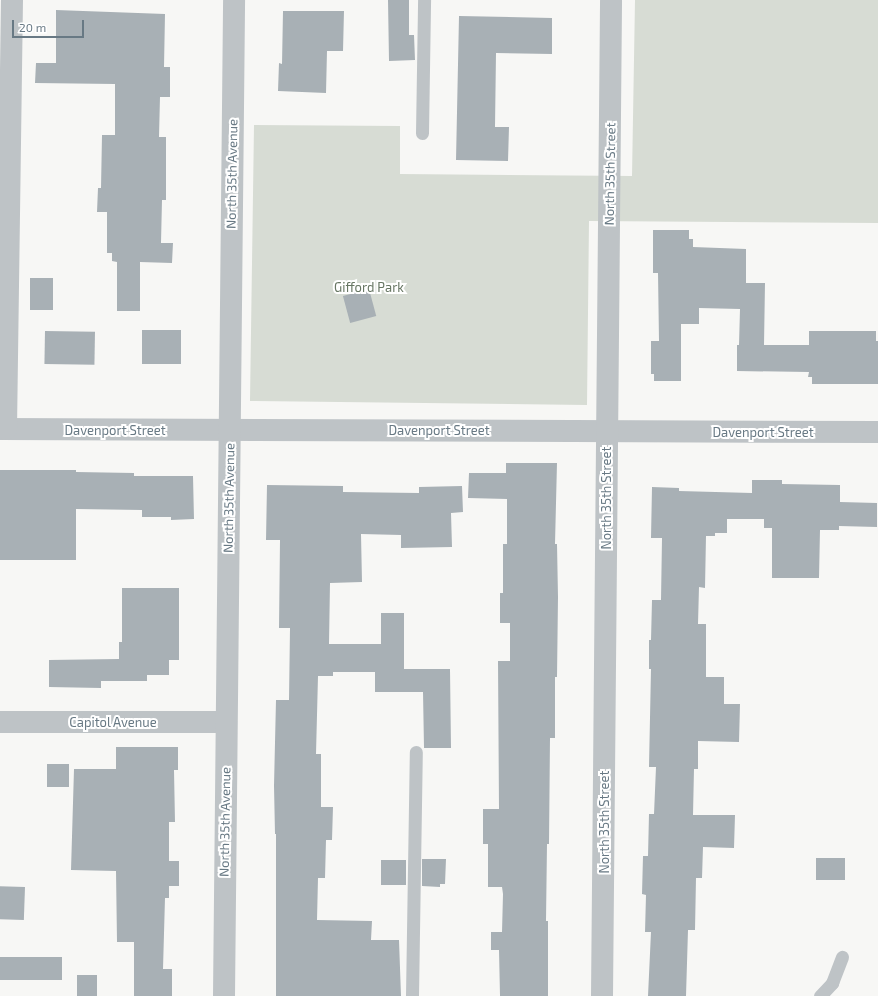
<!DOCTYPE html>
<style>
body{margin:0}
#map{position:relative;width:878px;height:996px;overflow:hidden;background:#f7f7f5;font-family:"Exo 2",sans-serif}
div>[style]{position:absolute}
.green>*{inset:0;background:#d7dcd4}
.building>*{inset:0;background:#a8b0b5;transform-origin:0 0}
.lane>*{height:13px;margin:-6.5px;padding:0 6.5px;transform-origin:6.5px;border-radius:6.5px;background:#bec3c6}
.street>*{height:22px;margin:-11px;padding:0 11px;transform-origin:11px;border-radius:11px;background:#bec3c6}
span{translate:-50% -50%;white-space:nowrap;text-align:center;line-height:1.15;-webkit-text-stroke:4px #fff;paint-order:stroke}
.street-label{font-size:13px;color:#687984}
.park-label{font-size:13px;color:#677663}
.scale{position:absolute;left:12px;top:20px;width:72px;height:18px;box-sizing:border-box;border:2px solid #687984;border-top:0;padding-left:5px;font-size:12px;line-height:14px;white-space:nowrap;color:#687984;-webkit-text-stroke:3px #fff;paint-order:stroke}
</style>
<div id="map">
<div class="green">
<i style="clip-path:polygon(635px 0,878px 0,878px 223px,589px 221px,587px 405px,250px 401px,254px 125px,400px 126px,400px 174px,632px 176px)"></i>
</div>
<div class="building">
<i style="clip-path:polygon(388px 0,409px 0,409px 35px,414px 35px,415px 60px,389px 61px)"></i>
<i style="clip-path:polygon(56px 10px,165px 14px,164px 67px,170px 67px,170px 97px,160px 97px,159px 137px,166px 137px,166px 200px,162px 200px,161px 243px,173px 243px,172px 263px,140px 262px,140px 311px,117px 311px,117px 262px,112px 261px,112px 253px,107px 253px,107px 212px,97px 212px,98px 188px,101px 188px,102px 135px,115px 135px,115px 84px,35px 83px,36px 63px,56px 63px)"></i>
<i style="clip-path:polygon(283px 11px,344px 11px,343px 51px,327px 51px,326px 93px,278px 91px,279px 63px,282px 64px)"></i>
<i style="clip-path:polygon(459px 16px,552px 18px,552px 54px,496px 53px,495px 127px,509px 127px,508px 161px,456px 160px)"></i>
<i style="clip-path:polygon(653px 230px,689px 230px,689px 239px,693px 239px,693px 247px,746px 249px,746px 283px,765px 283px,764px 345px,809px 345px,809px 331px,876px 331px,876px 341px,878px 341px,878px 384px,812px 384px,812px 377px,808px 377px,809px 372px,737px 371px,737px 345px,739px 345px,740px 309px,699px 308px,699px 324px,681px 324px,681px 381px,654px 381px,654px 374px,651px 374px,651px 341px,659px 341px,658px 273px,653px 273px)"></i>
<i style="left:30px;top:278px;width:23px;height:32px"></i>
<i style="left:369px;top:289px;width:28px;height:27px;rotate:75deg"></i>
<i style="left:142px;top:330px;width:39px;height:34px"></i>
<i style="left:45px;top:331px;width:50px;height:33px;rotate:1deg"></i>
<i style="clip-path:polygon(506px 463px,557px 463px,555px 544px,557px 544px,558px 597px,557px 677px,555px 677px,555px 738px,550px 738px,549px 844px,547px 844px,546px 921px,548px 921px,548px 996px,500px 996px,499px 950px,491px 950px,491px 932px,502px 932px,503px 894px,502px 887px,488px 887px,488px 844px,483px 844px,483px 809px,499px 809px,498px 661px,510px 661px,510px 623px,500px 623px,500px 593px,503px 593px,503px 544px,507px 544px,507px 499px,468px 498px,469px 473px,506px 473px)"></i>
<i style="clip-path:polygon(0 470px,76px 470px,76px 472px,134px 473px,134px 476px,193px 476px,194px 519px,171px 520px,171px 517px,142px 517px,142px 510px,76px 509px,76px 560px,0 560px)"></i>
<i style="clip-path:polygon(752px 480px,782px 480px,782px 484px,840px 485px,840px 502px,877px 503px,877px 527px,839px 526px,839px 530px,820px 530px,819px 578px,772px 578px,772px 528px,764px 528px,764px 519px,727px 519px,727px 533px,715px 533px,715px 536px,706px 536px,705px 588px,699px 587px,698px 624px,706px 624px,706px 677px,724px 677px,724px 704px,740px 704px,739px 742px,698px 741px,698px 769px,694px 769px,693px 815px,735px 815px,734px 848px,703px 847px,702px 878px,696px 878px,695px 930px,688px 930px,686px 996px,648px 996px,651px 932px,645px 932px,646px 895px,642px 894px,643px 856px,648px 856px,649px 814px,654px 814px,656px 767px,649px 767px,651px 669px,649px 669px,649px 640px,651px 640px,652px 600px,661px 600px,662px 538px,651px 538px,652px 487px,679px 488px,679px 491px,752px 493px)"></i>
<i style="clip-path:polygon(267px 485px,343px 486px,343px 492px,419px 493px,419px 487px,462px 486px,463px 512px,451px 513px,452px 547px,401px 548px,401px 535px,361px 534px,362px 582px,330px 583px,329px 644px,381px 644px,381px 613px,404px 613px,404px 669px,450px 669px,451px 748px,424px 748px,423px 692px,375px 692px,375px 672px,333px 672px,333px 676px,318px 676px,316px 754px,321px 754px,321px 807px,333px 807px,332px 840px,326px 840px,325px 878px,318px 878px,317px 920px,372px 921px,371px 940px,399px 940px,401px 996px,276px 996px,276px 834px,275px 834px,274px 786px,276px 700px,289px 700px,290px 628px,279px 628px,280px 540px,266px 540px)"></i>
<i style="clip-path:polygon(122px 588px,179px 588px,179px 660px,169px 660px,169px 675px,147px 675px,147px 681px,101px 681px,101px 688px,49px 687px,49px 660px,119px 659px,119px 642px,122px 642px)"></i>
<i style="clip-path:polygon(116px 747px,178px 747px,178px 770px,174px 770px,175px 822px,169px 822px,169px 861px,179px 861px,179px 886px,169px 886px,169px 898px,165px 898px,163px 969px,172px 969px,172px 996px,134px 996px,134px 942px,117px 942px,116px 871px,71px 870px,74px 769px,116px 769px)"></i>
<i style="left:47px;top:764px;width:22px;height:23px"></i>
<i style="left:816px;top:858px;width:29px;height:22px"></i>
<i style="clip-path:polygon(422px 859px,446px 859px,445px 884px,440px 884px,440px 887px,422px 886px)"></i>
<i style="left:381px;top:860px;width:25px;height:25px"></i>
<i style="left:25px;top:887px;width:33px;height:25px;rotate:92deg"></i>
<i style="left:0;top:957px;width:62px;height:23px"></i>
<i style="left:77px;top:975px;width:20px;height:21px"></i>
</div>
<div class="lane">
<i style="left:422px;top:133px;width:133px;rotate:-89.1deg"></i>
<i style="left:412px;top:996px;width:244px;rotate:-89.1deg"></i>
<i style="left:820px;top:996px;width:18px;rotate:-47deg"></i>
<i style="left:832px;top:983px;width:28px;rotate:-69deg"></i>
</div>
<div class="street">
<i style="left:0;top:429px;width:878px;rotate:0.2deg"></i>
<i style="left:6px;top:429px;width:429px;rotate:-89.2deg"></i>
<i style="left:0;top:722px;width:226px"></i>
<i style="left:224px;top:996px;width:996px;rotate:-89.42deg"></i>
<i style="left:602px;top:996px;width:996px;rotate:-89.48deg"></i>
</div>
<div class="street-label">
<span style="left:232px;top:174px;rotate:-89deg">North 35th Avenue</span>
<span style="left:610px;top:174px;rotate:-89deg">North 35th Street</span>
<span style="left:115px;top:430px">Davenport Street</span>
<span style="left:439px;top:430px">Davenport Street</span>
<span style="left:763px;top:432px">Davenport Street</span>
<span style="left:229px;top:498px;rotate:-89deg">North 35th Avenue</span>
<span style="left:606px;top:498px;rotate:-90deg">North 35th Street</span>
<span style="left:113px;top:722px">Capitol Avenue</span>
<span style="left:225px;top:822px;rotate:-89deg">North 35th Avenue</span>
<span style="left:604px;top:822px;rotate:-90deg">North 35th Street</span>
</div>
<div class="park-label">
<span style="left:369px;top:287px">Gifford Park</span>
</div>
<div class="scale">20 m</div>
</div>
